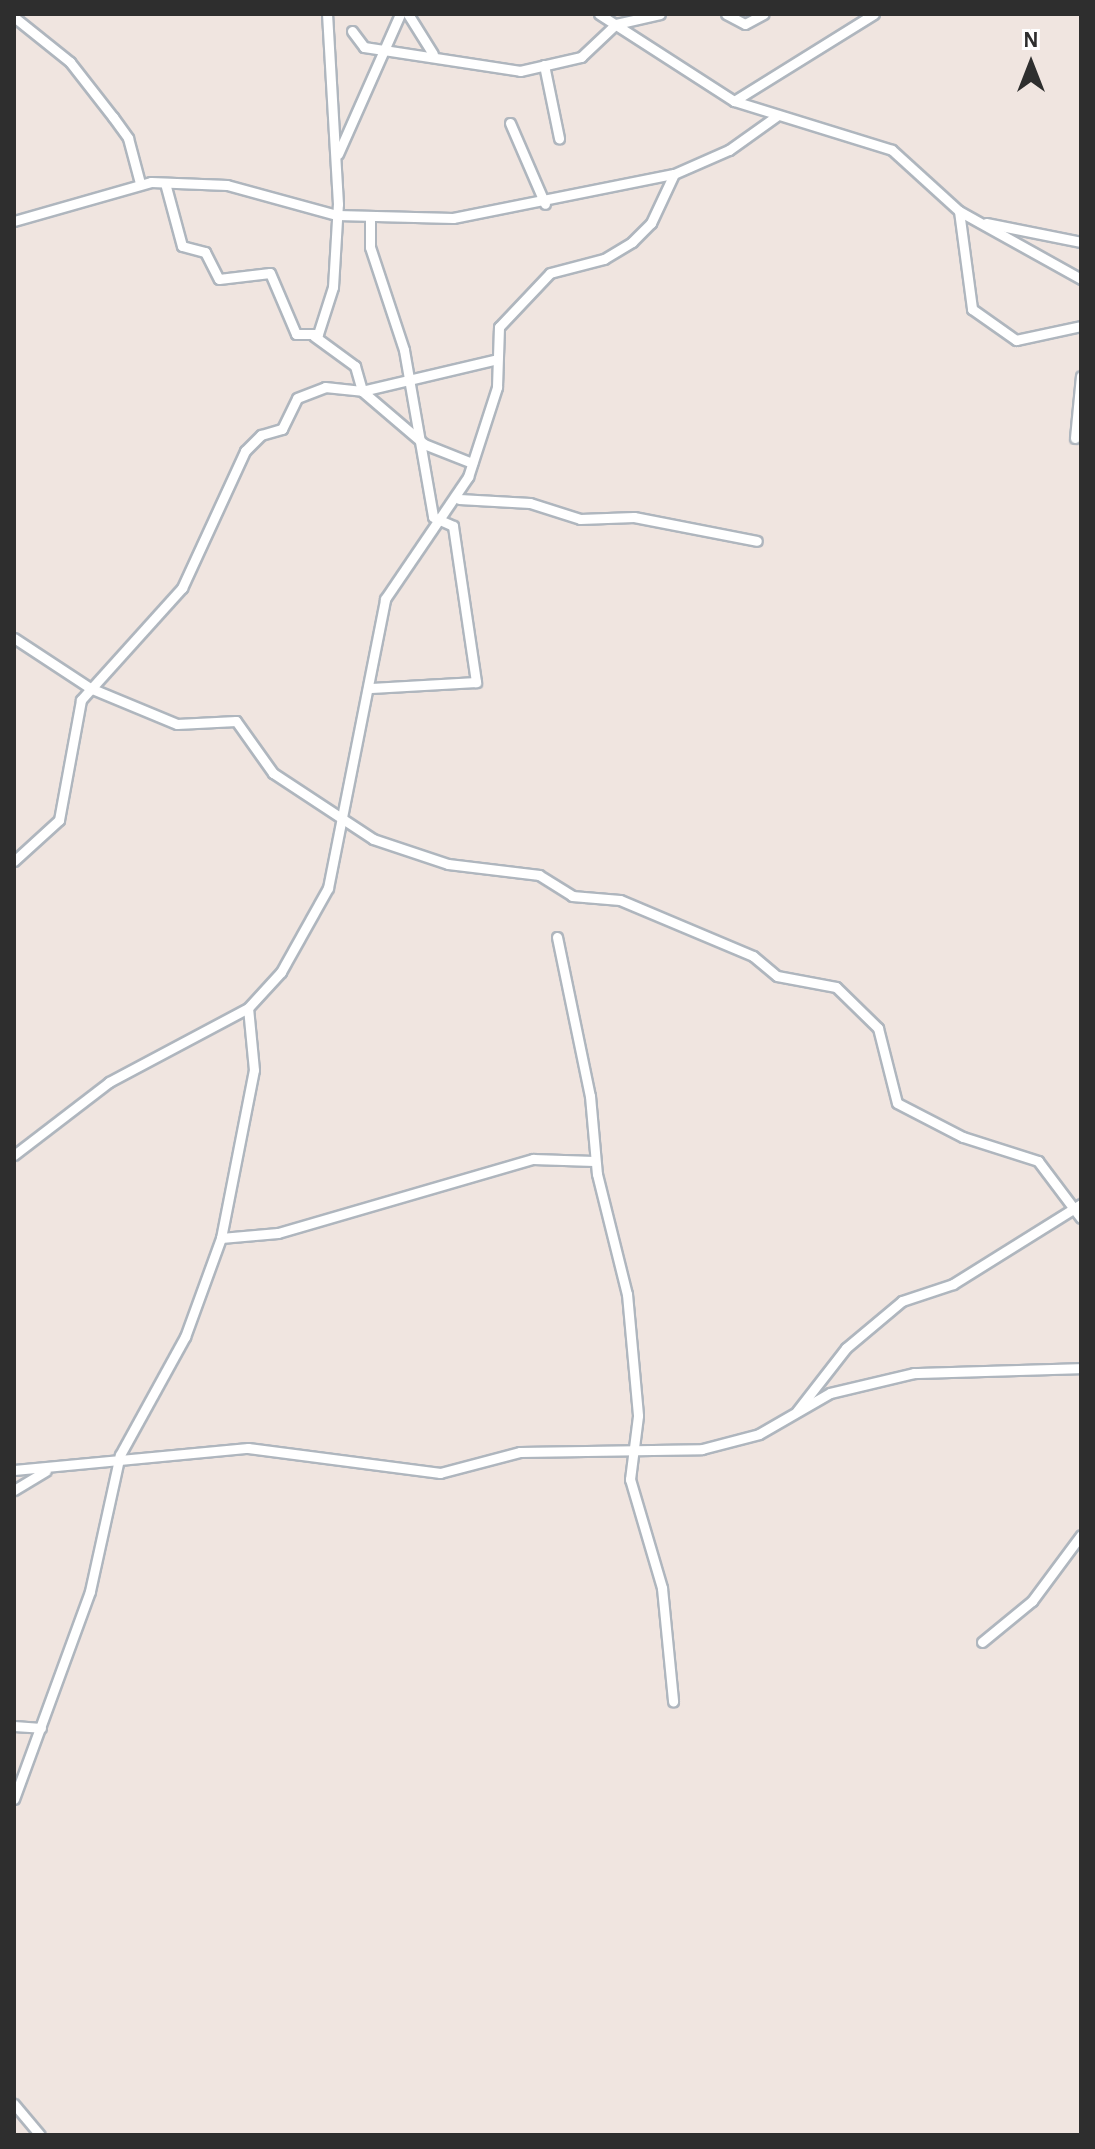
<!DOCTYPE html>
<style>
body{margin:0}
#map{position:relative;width:1095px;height:2149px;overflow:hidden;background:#f0e5e0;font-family:"Alegreya Sans",sans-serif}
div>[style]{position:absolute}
.roads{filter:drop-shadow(2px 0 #afb6be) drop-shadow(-2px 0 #afb6be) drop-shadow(0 2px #afb6be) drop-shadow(0 -2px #afb6be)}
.minor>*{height:9px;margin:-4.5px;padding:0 4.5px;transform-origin:4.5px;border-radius:4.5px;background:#fff}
span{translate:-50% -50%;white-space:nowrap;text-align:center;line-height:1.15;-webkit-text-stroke:6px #fff;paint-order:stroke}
.frame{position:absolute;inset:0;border:16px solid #2e2e2e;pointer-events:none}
.north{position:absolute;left:991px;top:24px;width:80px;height:80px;-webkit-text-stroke:6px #fff;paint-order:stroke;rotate:0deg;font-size:22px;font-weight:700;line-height:32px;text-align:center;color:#2e2e2e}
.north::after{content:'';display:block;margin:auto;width:28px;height:36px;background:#2e2e2e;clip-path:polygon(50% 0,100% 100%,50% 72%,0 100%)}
</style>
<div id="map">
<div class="roads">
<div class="minor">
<i style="left:408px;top:14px;width:47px;rotate:58deg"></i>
<i style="left:599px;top:14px;width:161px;rotate:32.8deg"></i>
<i style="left:734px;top:101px;width:165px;rotate:-31.9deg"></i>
<i style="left:726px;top:14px;width:21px;rotate:28deg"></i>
<i style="left:745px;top:24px;width:21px;rotate:-28deg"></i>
<i style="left:14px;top:17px;width:72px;rotate:38.8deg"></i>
<i style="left:70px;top:62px;width:70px;rotate:52deg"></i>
<i style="left:113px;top:117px;width:26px;rotate:54deg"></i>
<i style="left:128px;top:138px;width:47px;rotate:75.1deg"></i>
<i style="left:352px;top:31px;width:20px;rotate:53deg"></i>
<i style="left:364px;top:47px;width:158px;rotate:8.7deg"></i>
<i style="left:520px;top:71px;width:63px;rotate:-12.9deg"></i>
<i style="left:581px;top:57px;width:48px;rotate:-43.3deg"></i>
<i style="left:616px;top:24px;width:45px;rotate:-12.8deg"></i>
<i style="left:544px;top:65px;width:75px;rotate:78.4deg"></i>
<i style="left:734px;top:101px;width:165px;rotate:17.2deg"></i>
<i style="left:892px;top:150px;width:91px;rotate:42.3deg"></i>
<i style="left:959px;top:211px;width:140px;rotate:29.1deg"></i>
<i style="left:510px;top:123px;width:88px;rotate:66.6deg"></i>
<i style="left:338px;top:154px;width:153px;rotate:-66.1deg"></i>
<i style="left:165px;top:183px;width:65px;rotate:74.9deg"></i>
<i style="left:182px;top:246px;width:24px;rotate:15deg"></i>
<i style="left:205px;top:252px;width:30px;rotate:63deg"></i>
<i style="left:219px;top:279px;width:51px;rotate:-6.7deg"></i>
<i style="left:270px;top:273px;width:66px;rotate:66.9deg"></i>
<i style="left:296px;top:334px;width:22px"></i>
<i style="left:318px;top:334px;width:49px;rotate:-72.3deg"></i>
<i style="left:333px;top:287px;width:83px;rotate:-86.6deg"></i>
<i style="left:338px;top:204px;width:190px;rotate:-93.3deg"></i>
<i style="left:959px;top:211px;width:99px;rotate:82.4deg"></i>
<i style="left:972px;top:309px;width:54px;rotate:35.2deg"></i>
<i style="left:1016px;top:340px;width:66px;rotate:-12.2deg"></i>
<i style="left:370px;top:216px;width:31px;rotate:90deg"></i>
<i style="left:370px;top:247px;width:108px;rotate:71.7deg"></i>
<i style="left:404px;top:350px;width:169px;rotate:80.1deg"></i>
<i style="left:433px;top:517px;width:22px;rotate:24deg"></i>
<i style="left:453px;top:526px;width:158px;rotate:81.6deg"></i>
<i style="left:476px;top:682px;width:105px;rotate:176.7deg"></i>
<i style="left:14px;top:221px;width:142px;rotate:-15.9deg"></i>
<i style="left:151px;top:182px;width:76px;rotate:2.3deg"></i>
<i style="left:227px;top:185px;width:114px;rotate:15.3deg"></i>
<i style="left:337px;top:215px;width:116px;rotate:1.5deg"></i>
<i style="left:453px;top:218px;width:225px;rotate:-11.3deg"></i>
<i style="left:674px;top:174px;width:60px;rotate:-23.6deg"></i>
<i style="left:729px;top:150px;width:60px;rotate:-35.5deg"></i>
<i style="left:986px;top:223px;width:97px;rotate:11.3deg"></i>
<i style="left:314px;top:336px;width:51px;rotate:36.2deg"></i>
<i style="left:355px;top:366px;width:26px;rotate:74deg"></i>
<i style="left:362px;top:391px;width:139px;rotate:-13.3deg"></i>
<i style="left:1075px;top:438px;width:62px;rotate:-84.5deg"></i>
<i style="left:459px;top:499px;width:71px;rotate:3.2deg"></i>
<i style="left:530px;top:503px;width:52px;rotate:17.7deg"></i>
<i style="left:580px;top:519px;width:54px;rotate:-2.1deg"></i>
<i style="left:634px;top:517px;width:125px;rotate:11deg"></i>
<i style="left:14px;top:638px;width:91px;rotate:33.3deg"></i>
<i style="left:90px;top:688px;width:94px;rotate:22.5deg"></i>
<i style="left:177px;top:724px;width:59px;rotate:-2.9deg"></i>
<i style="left:236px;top:721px;width:64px;rotate:54.6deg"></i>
<i style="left:273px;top:773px;width:120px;rotate:33.4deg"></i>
<i style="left:373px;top:839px;width:79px;rotate:18.4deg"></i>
<i style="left:448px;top:864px;width:92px;rotate:6.9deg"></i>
<i style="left:539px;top:875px;width:39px;rotate:32deg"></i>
<i style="left:572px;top:896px;width:48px;rotate:4.8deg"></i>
<i style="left:620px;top:900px;width:144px;rotate:22.8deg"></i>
<i style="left:753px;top:956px;width:31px;rotate:40deg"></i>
<i style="left:777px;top:976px;width:60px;rotate:10.6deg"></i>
<i style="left:836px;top:987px;width:59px;rotate:44.3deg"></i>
<i style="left:878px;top:1028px;width:77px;rotate:75.8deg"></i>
<i style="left:897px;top:1103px;width:74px;rotate:27.3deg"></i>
<i style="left:963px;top:1137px;width:79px;rotate:17.7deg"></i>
<i style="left:1038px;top:1161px;width:71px;rotate:53deg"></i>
<i style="left:14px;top:861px;width:61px;rotate:-42.3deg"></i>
<i style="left:59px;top:820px;width:122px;rotate:-79.6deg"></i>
<i style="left:81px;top:700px;width:151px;rotate:-48deg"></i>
<i style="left:182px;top:588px;width:151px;rotate:-65.3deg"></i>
<i style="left:245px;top:451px;width:23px;rotate:-45deg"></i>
<i style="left:261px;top:435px;width:22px;rotate:-16deg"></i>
<i style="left:282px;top:429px;width:34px;rotate:-64deg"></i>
<i style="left:297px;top:398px;width:30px;rotate:-21deg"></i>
<i style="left:325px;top:387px;width:37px;rotate:6deg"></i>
<i style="left:362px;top:391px;width:82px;rotate:40.5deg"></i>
<i style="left:424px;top:444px;width:52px;rotate:21.6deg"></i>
<i style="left:557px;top:937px;width:162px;rotate:78.3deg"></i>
<i style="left:590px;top:1096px;width:78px;rotate:84.9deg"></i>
<i style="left:597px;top:1174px;width:124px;rotate:76deg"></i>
<i style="left:627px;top:1294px;width:122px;rotate:84.8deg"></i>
<i style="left:638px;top:1416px;width:64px;rotate:97.2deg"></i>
<i style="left:630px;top:1479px;width:114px;rotate:73.6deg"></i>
<i style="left:662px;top:1588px;width:114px;rotate:84.4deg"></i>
<i style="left:14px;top:1155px;width:120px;rotate:-37.5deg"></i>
<i style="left:109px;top:1082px;width:157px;rotate:-28deg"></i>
<i style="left:248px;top:1008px;width:49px;rotate:-47.5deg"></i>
<i style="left:281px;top:972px;width:96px;rotate:-60.8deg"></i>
<i style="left:328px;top:888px;width:295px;rotate:-78.8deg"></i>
<i style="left:385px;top:599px;width:148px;rotate:-55.8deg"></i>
<i style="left:468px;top:477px;width:95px;rotate:-72.1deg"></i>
<i style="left:497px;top:387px;width:60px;rotate:-88.1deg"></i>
<i style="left:499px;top:327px;width:74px;rotate:-46.6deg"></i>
<i style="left:550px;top:273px;width:56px;rotate:-14.5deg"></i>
<i style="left:604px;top:259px;width:33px;rotate:-31deg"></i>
<i style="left:632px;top:242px;width:27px;rotate:-45deg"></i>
<i style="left:651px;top:223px;width:54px;rotate:-64.9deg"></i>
<i style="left:221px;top:1238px;width:57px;rotate:-5deg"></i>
<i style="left:278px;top:1233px;width:266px;rotate:-16.2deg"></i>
<i style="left:533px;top:1159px;width:61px;rotate:1.9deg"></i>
<i style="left:797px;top:1411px;width:80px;rotate:-52.1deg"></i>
<i style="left:846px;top:1348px;width:73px;rotate:-40deg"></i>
<i style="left:902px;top:1301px;width:54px;rotate:-18.4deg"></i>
<i style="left:953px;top:1284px;width:151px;rotate:-32deg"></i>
<i style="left:14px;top:1470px;width:235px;rotate:-5.4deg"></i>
<i style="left:248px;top:1448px;width:194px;rotate:7.4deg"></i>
<i style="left:440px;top:1473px;width:83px;rotate:-14.7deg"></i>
<i style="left:520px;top:1452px;width:182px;rotate:-0.9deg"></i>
<i style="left:702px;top:1449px;width:59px;rotate:-14.7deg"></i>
<i style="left:759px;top:1434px;width:82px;rotate:-30deg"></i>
<i style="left:830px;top:1393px;width:86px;rotate:-13.4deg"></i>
<i style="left:914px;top:1373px;width:167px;rotate:-1.7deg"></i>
<i style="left:14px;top:1490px;width:37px;rotate:-31deg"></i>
<i style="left:982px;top:1642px;width:65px;rotate:-39.4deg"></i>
<i style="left:1032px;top:1601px;width:82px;rotate:-53.4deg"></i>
<i style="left:14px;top:1726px;width:27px;rotate:4deg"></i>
<i style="left:14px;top:1799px;width:221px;rotate:-69.9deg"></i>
<i style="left:90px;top:1591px;width:139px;rotate:-77.6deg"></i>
<i style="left:120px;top:1455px;width:135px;rotate:-61.2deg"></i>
<i style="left:185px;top:1337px;width:105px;rotate:-70deg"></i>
<i style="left:221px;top:1238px;width:171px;rotate:-78.9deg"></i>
<i style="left:254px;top:1070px;width:62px;rotate:-95.5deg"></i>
<i style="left:14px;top:2104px;width:40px;rotate:50deg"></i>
</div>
</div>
<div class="frame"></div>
<div class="north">N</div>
</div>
